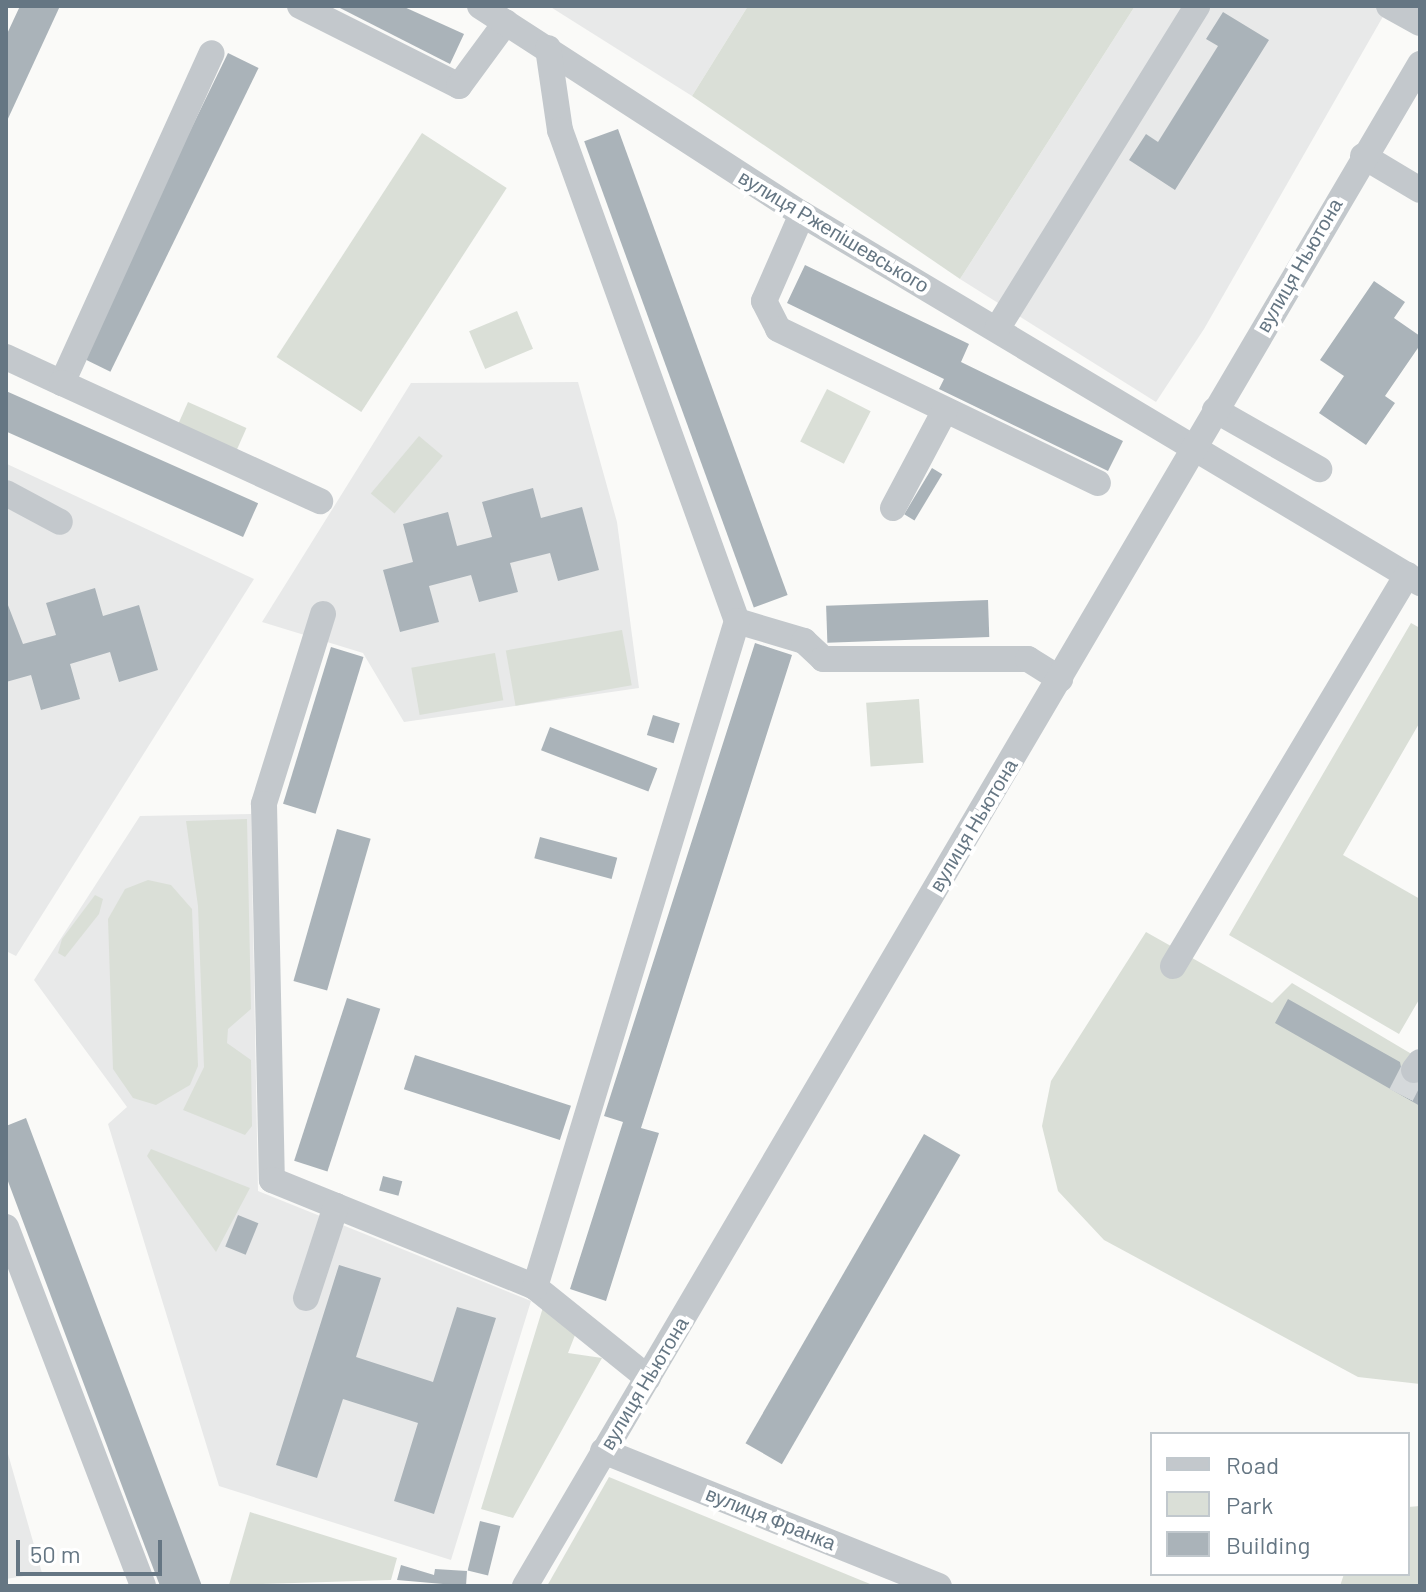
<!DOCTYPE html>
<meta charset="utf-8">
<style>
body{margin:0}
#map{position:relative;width:1426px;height:1592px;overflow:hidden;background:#fafaf8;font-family:Barlow,sans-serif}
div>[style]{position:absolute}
.built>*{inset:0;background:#e8e9e9}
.green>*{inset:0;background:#dadfd7;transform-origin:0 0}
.building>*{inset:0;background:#aab3b9;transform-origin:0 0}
.minor-tunnel>*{height:26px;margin-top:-13px;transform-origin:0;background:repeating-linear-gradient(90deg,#d5d9db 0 26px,transparent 0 39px)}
.minor>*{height:26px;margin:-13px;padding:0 13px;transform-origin:13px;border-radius:13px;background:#c3c8cc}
span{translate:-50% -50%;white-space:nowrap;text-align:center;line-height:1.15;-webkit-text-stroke:8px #fff;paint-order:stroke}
.street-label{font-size:20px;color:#657683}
.frame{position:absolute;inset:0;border:8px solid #657683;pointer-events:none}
.legend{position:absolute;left:1150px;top:1432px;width:260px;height:144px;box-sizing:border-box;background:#fff;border:2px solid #c1c8cd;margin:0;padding:10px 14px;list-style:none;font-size:24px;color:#657683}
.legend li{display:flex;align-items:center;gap:16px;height:40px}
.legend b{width:40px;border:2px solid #c1c8cd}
.scale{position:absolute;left:16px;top:1540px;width:146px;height:36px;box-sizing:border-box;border:4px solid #657683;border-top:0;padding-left:10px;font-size:24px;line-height:28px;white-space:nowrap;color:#657683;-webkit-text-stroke:6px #fff;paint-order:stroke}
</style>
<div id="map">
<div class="built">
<i style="clip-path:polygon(549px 6px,748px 6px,692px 96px)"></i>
<i style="clip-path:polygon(1135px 6px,1389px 6px,1204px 329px,1156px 402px,960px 279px)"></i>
<i style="clip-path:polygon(578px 382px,617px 522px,639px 688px,404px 722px,363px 653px,262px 622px,411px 383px)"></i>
<i style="clip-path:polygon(7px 464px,254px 579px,16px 956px,6px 951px)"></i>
<i style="clip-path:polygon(251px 814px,258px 1191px,531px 1301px,451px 1560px,219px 1486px,108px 1124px,127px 1107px,34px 980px,140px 816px)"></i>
<i style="clip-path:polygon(6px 1447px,42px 1573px,6px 1579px)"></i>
</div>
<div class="green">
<i style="clip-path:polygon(748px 6px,1135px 6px,960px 279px,692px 96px)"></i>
<i style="left:422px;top:133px;width:101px;height:267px;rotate:33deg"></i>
<i style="left:517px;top:311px;width:41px;height:52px;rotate:67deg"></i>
<i style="left:827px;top:389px;width:49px;height:59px;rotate:27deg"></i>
<i style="left:188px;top:402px;width:64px;height:27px;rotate:24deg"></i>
<i style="left:419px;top:436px;width:31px;height:75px;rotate:40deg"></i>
<i style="clip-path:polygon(1411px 623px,1420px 628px,1420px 722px,1343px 855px,1420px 899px,1420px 998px,1399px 1034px,1229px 935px)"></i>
<i style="left:622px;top:630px;width:56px;height:118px;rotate:80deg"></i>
<i style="left:495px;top:653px;width:48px;height:85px;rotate:80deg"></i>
<i style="left:919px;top:699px;width:64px;height:53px;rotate:86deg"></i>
<i style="clip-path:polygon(247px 819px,251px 1009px,228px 1029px,227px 1043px,251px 1060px,252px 1126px,245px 1135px,183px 1110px,204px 1067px,198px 906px,186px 821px)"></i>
<i style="clip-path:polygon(148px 880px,171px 885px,192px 909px,198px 1066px,190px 1085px,156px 1105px,133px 1098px,113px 1069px,108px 919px,125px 889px)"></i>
<i style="clip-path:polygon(95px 895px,103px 899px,99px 914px,65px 957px,58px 953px,62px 939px)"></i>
<i style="clip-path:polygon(1146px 932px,1272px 1003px,1292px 983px,1420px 1059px,1420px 1384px,1358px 1377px,1104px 1240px,1058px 1191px,1042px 1126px,1051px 1081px)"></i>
<i style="clip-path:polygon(151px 1149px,250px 1188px,216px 1252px,147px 1156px)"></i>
<i style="clip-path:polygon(544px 1304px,577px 1330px,568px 1353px,602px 1358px,513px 1518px,481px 1509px)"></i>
<i style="clip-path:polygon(609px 1477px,875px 1586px,547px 1586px)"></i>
<i style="clip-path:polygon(1420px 1506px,1420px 1586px,1340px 1586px,1344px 1574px,1408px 1574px,1408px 1507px)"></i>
<i style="clip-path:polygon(250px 1512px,397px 1558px,391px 1580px,229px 1585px)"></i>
</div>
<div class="building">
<i style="clip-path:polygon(20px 6px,60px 6px,6px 123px,6px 36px)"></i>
<i style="clip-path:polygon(336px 6px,402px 6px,464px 34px,450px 64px)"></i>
<i style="clip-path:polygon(1223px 12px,1269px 40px,1175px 190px,1129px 160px,1146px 134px,1158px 142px,1218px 46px,1206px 39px)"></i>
<i style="left:228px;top:53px;width:34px;height:338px;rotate:26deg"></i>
<i style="left:618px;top:129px;width:496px;height:36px;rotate:70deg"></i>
<i style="clip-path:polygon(805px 265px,969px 344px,961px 362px,1123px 441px,1108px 471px,939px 389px,944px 379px,787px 303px)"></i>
<i style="clip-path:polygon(1374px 281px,1405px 302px,1394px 318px,1420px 336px,1420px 345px,1385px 396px,1395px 403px,1366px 445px,1319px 413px,1344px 376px,1320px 360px)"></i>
<i style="left:6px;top:391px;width:276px;height:37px;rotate:24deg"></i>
<i style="left:932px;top:468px;width:12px;height:54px;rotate:31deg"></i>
<i style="clip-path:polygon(533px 488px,541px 518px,582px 507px,599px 570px,558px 581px,550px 553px,510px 563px,518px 592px,479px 602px,471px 575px,429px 586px,439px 622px,400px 632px,383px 570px,413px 562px,403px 524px,448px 512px,457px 546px,492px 537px,482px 502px)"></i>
<i style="clip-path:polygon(95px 588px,103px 616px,139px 605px,158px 670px,119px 682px,110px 652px,70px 664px,80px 699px,41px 710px,31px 675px,6px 682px,6px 600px,23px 644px,56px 635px,46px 603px)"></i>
<i style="left:988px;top:600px;width:37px;height:162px;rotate:88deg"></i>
<i style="clip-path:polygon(755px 643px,792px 655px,641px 1128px,659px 1133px,606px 1301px,570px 1289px,623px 1122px,604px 1116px)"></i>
<i style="left:331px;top:647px;width:34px;height:164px;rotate:17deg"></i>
<i style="left:653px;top:715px;width:28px;height:21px;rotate:17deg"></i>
<i style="left:550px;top:727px;width:115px;height:25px;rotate:21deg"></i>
<i style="left:337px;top:829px;width:35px;height:158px;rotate:16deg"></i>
<i style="left:540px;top:837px;width:80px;height:22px;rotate:15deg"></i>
<i style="left:347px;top:998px;width:35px;height:171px;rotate:18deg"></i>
<i style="clip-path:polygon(1288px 999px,1400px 1062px,1404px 1082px,1420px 1085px,1420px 1106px,1275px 1023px)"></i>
<i style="left:415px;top:1055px;width:164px;height:36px;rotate:18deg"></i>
<i style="clip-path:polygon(26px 1118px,202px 1586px,160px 1586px,128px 1502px,6px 1176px,6px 1126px)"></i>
<i style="left:924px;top:1134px;width:42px;height:357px;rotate:30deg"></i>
<i style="left:383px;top:1176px;width:20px;height:15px;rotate:15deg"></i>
<i style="left:238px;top:1215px;width:22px;height:34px;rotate:22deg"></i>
<i style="clip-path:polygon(339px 1265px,381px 1278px,356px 1357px,433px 1382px,457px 1307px,496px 1318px,434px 1514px,394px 1501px,418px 1423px,343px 1399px,317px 1478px,276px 1465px)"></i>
<i style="left:480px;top:1521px;width:21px;height:51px;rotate:14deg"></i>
<i style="clip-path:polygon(401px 1565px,434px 1575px,435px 1569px,467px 1571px,466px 1586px,397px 1580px)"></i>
</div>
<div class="minor-tunnel">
<i style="left:1401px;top:1095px;width:28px;rotate:-63deg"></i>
</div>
<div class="minor">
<i style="left:300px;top:6px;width:178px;rotate:26.7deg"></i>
<i style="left:459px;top:86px;width:79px;rotate:-53.7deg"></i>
<i style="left:480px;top:6px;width:383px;rotate:32.9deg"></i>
<i style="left:802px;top:214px;width:720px;rotate:30.84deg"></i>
<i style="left:1389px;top:6px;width:35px;rotate:29deg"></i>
<i style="left:548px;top:48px;width:83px;rotate:81.7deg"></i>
<i style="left:560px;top:130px;width:522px;rotate:70.18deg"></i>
<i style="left:737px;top:621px;width:70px;rotate:16.6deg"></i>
<i style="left:804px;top:641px;width:26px;rotate:43deg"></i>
<i style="left:823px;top:659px;width:205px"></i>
<i style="left:1028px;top:659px;width:38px;rotate:32deg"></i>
<i style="left:1363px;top:156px;width:66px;rotate:30.8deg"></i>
<i style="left:802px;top:214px;width:95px;rotate:113.6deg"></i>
<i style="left:764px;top:301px;width:31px;rotate:63deg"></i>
<i style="left:778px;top:329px;width:355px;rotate:25.7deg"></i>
<i style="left:997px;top:329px;width:380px;rotate:-58.2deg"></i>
<i style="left:6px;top:357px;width:62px;rotate:24.9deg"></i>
<i style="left:62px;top:383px;width:362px;rotate:-65.6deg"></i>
<i style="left:62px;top:383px;width:284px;rotate:24.6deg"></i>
<i style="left:1215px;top:410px;width:120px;rotate:29.6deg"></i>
<i style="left:6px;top:493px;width:61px;rotate:28.2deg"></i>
<i style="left:893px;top:508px;width:111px;rotate:-62deg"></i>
<i style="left:323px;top:614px;width:199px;rotate:107.3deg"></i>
<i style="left:264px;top:804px;width:376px;rotate:88.8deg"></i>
<i style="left:272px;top:1180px;width:284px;rotate:22.1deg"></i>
<i style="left:1173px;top:966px;width:456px;rotate:-59.1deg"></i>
<i style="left:1414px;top:1070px;width:10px;rotate:-53deg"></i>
<i style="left:6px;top:1227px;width:384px;rotate:69.1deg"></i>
<i style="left:306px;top:1298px;width:97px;rotate:-71.9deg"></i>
<i style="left:648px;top:1378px;width:145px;rotate:-141.2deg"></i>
<i style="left:535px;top:1287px;width:696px;rotate:-73.13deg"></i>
<i style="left:603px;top:1451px;width:362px;rotate:21.9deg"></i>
<i style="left:525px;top:1586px;width:1766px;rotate:-59.54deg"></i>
</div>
<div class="street-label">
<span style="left:834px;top:231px;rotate:31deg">вулиця Ржепішевського</span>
<span style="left:1299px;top:265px;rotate:-60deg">вулиця Ньютона</span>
<span style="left:973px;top:825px;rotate:-59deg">вулиця Ньютона</span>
<span style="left:644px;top:1383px;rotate:-59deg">вулиця Ньютона</span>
<span style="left:771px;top:1518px;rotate:22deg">вулиця Франка</span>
</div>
<div class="frame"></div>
<ul class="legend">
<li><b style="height:10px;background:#c3c8cc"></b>Road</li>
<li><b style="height:22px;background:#dadfd7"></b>Park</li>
<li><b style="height:22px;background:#aab3b9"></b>Building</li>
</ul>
<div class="scale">50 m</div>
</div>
